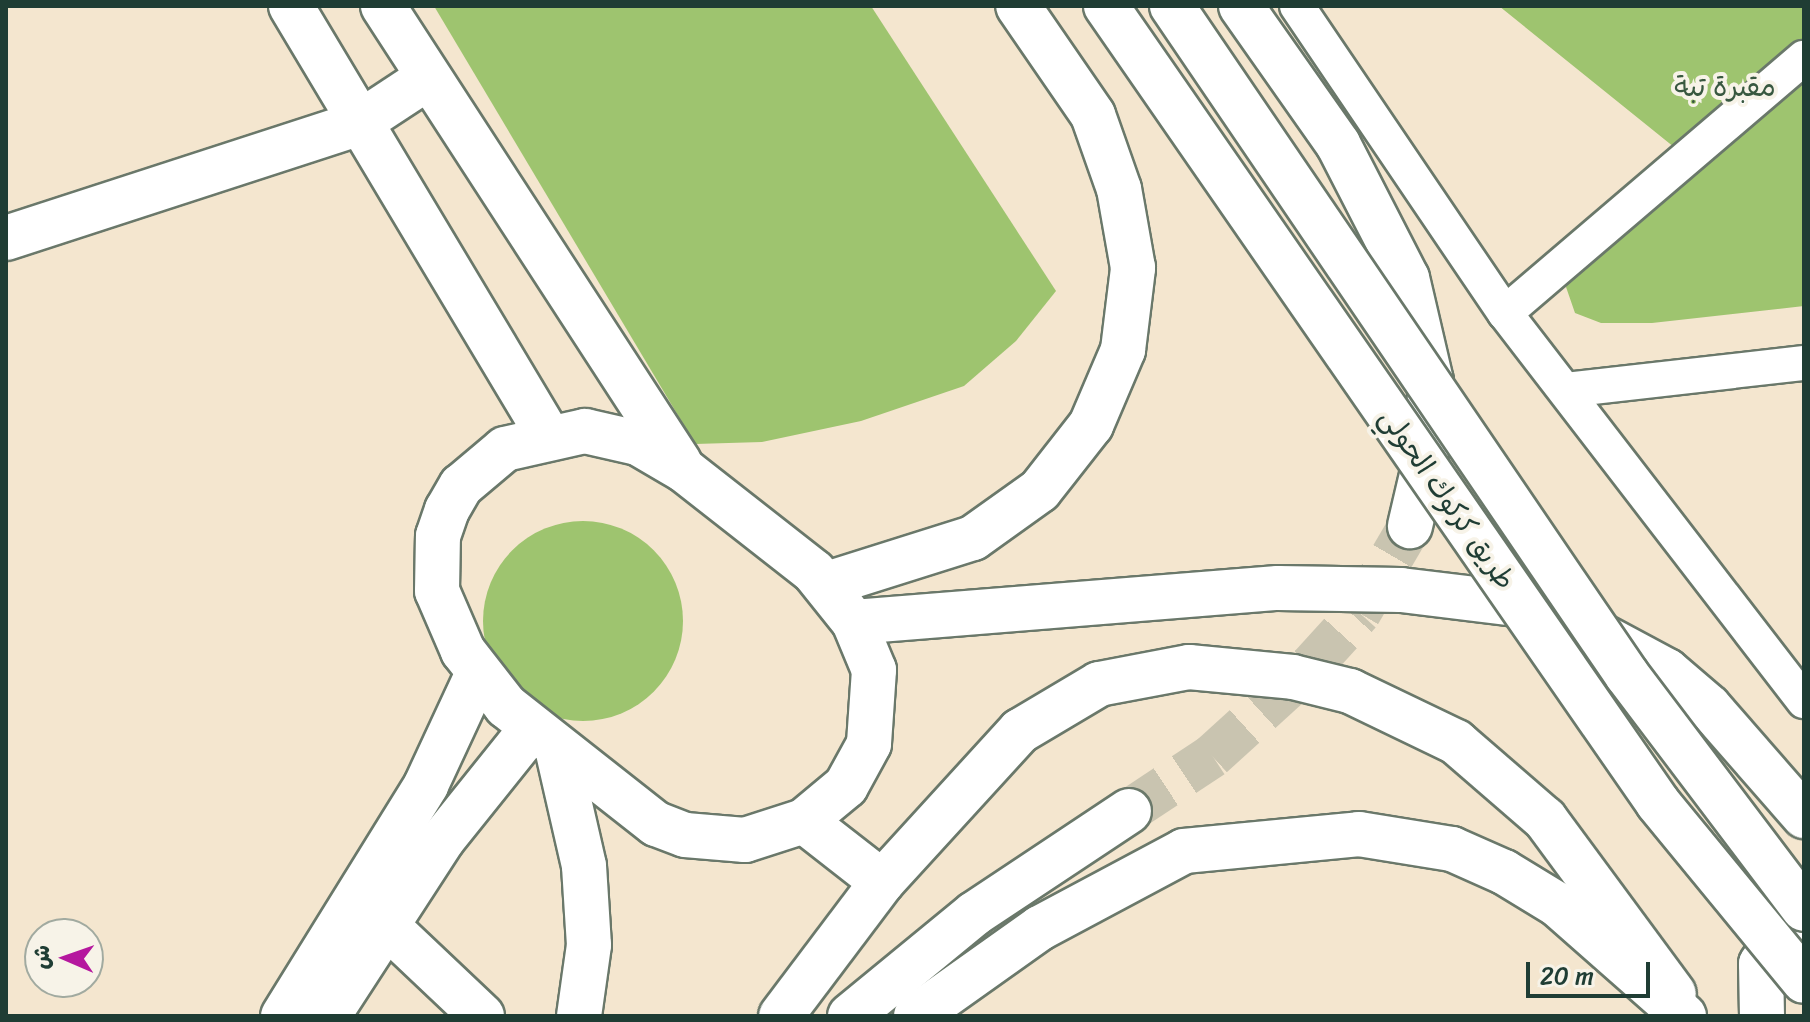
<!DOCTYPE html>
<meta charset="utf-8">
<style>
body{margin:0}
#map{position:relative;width:1810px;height:1022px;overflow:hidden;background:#f4e6cf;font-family:Sriracha,"Playpen Sans Arabic",sans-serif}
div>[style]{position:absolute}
.green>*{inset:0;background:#9ec46f}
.round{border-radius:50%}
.highway-tunnel>*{height:44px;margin-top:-22px;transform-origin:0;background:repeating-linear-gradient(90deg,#c9c4b0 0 44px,transparent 0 66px)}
.roads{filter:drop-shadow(2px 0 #6a786a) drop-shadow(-2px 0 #6a786a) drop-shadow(0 2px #6a786a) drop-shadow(0 -2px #6a786a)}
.street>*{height:34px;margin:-17px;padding:0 17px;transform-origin:17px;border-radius:17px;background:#fff}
.secondary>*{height:44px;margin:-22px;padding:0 22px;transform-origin:22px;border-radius:22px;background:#fff}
.highway>*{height:44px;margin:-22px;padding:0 22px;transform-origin:22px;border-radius:22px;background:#fff}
.bridges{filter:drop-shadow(2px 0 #6a786a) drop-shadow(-2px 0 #6a786a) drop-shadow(0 2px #6a786a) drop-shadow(0 -2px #6a786a)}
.highway-bridge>*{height:44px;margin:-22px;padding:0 22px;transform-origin:22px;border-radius:22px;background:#fff}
span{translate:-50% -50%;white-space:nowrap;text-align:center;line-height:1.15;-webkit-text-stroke:8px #f7f3e8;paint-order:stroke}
.park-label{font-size:28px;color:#385840}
.street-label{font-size:28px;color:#1f3d34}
.frame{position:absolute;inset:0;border:8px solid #1f3d34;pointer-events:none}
.north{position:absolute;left:24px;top:918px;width:80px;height:80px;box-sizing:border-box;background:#f7f3e8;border:2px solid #a1aaa0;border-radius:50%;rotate:272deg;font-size:22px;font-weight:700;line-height:32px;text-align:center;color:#1f3d34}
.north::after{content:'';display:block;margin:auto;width:28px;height:36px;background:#b5179e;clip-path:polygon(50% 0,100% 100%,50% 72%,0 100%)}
.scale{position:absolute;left:1526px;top:962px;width:124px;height:36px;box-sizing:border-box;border:4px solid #1f3d34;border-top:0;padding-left:10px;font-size:24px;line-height:28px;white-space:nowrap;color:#1f3d34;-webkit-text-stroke:6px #f7f3e8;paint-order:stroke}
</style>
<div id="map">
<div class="green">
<i style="clip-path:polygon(434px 6px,871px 6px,1056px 291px,1016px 341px,964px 386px,861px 421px,762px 442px,695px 444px)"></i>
<i style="clip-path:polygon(1499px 6px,1804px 6px,1804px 306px,1652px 323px,1601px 323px,1575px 313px,1566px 287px,1570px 273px,1700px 168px)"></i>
<i class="round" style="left:483px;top:521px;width:200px;height:200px"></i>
</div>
<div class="highway-tunnel">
<i style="left:1129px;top:811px;width:100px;rotate:-33.5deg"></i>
<i style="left:1212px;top:756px;width:134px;rotate:-42.3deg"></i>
<i style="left:1311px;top:666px;width:72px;rotate:-47.8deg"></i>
<i style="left:1359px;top:613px;width:101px;rotate:-59.6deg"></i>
</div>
<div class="roads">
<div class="street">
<i style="left:1297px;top:6px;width:371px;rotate:55.9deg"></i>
<i style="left:1505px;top:313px;width:490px;rotate:52.4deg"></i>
<i style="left:1505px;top:313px;width:393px;rotate:-40.5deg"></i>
<i style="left:1566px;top:390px;width:240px;rotate:-6.5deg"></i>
</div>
<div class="secondary">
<i style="left:291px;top:6px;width:499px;rotate:59.1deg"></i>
<i style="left:383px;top:6px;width:544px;rotate:57.01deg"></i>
<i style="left:6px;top:238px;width:371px;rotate:-18deg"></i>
<i style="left:359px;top:123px;width:80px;rotate:-33.3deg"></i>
<i style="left:585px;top:431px;width:54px;rotate:12.8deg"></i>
<i style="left:638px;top:443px;width:53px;rotate:30.4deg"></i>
<i style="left:684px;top:470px;width:165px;rotate:38.1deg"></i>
<i style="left:814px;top:572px;width:64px;rotate:51.3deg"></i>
<i style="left:854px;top:622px;width:52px;rotate:67.4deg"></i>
<i style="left:874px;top:670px;width:74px;rotate:93.9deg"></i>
<i style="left:869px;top:744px;width:48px;rotate:118.7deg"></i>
<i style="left:846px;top:786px;width:55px;rotate:140.2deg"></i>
<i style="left:804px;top:821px;width:62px;rotate:162.1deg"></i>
<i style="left:745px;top:840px;width:60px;rotate:-175.2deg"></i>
<i style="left:685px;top:835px;width:31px;rotate:-159deg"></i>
<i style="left:656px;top:824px;width:191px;rotate:-141.8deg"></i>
<i style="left:506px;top:706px;width:70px;rotate:-128deg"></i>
<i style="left:463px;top:651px;width:65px;rotate:-113.4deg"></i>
<i style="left:437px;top:591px;width:55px;rotate:-89deg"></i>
<i style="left:438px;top:536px;width:28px;rotate:-71deg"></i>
<i style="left:447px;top:510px;width:28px;rotate:-60deg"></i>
<i style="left:461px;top:486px;width:57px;rotate:-40.1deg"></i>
<i style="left:505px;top:449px;width:82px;rotate:-12.7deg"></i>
<i style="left:827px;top:584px;width:153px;rotate:-17.5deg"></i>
<i style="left:973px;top:538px;width:82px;rotate:-35.6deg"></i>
<i style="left:1040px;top:490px;width:83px;rotate:-51.9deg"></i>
<i style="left:1091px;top:425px;width:82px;rotate:-66.9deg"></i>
<i style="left:1123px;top:350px;width:83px;rotate:-83deg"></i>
<i style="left:1133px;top:268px;width:80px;rotate:-100deg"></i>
<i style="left:1119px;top:189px;width:78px;rotate:-109.4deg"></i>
<i style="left:1093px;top:115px;width:132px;rotate:-124.5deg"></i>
<i style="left:557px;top:748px;width:121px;rotate:77.1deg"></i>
<i style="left:584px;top:866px;width:79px;rotate:86.4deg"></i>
<i style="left:589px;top:945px;width:72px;rotate:98deg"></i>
<i style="left:804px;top:821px;width:99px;rotate:38deg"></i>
<i style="left:389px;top:928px;width:128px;rotate:43.4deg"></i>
<i style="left:283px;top:1016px;width:272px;rotate:-58.2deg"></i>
<i style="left:426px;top:785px;width:123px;rotate:-65.1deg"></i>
<i style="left:328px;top:1016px;width:211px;rotate:-57deg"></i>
<i style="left:443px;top:839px;width:142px;rotate:-51.3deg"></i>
<i style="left:781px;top:1016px;width:168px;rotate:-53deg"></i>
<i style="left:882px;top:882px;width:205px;rotate:-47.6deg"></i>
<i style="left:1020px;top:731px;width:92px;rotate:-30.7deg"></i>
<i style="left:1099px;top:684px;width:92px;rotate:-10.7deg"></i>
<i style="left:1189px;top:667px;width:104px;rotate:5.5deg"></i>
<i style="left:1293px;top:677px;width:59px;rotate:13.8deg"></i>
<i style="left:1350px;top:691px;width:118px;rotate:25.7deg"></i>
<i style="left:1456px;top:742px;width:118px;rotate:40.9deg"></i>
<i style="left:1545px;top:819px;width:217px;rotate:53.6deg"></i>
</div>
<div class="highway">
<i style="left:1241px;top:6px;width:169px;rotate:54.9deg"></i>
<i style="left:1338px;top:144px;width:151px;rotate:62.8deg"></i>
<i style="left:1407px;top:278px;width:106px;rotate:76.9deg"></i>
<i style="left:1431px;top:381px;width:81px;rotate:94.2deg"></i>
<i style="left:1425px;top:462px;width:66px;rotate:103.2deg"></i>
<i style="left:854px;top:622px;width:425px;rotate:-4.6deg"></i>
<i style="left:1278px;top:588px;width:123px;rotate:0.9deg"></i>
<i style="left:1401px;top:590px;width:117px;rotate:6.9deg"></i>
<i style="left:1517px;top:604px;width:55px;rotate:15.8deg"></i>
<i style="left:1570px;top:619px;width:110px;rotate:28.2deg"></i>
<i style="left:1667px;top:671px;width:55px;rotate:40.6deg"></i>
<i style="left:1709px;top:707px;width:145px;rotate:48.9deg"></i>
<i style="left:850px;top:1016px;width:161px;rotate:-39.4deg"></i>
<i style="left:974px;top:914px;width:186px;rotate:-33.6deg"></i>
<i style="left:916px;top:1016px;width:152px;rotate:-35.4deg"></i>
<i style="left:1040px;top:928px;width:163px;rotate:-28.1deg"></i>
<i style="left:1184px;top:851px;width:176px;rotate:-5.5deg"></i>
<i style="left:1359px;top:834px;width:94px;rotate:9.2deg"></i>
<i style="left:1452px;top:849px;width:57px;rotate:23.9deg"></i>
<i style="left:1504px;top:872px;width:63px;rotate:31.4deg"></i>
<i style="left:1558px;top:905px;width:168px;rotate:41.4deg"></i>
<i style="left:1762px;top:1016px;width:52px;rotate:-91.1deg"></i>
<i style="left:1761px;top:964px;width:20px;rotate:-57deg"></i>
<i style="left:1772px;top:947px;width:36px;rotate:-27deg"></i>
</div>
</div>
<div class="bridges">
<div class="highway-bridge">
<i style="left:1106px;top:6px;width:969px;rotate:55.29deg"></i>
<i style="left:1658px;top:803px;width:230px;rotate:50.6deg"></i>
<i style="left:1172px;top:6px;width:809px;rotate:55.78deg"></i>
<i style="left:1627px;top:675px;width:293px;rotate:52.9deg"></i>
</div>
</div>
<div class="park-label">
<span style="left:1725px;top:87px">مقبرة تبة</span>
</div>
<div class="street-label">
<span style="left:1447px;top:499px;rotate:55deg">طريق كركوك الحولي</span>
</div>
<div class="frame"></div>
<div class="north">ش</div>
<div class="scale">20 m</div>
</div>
